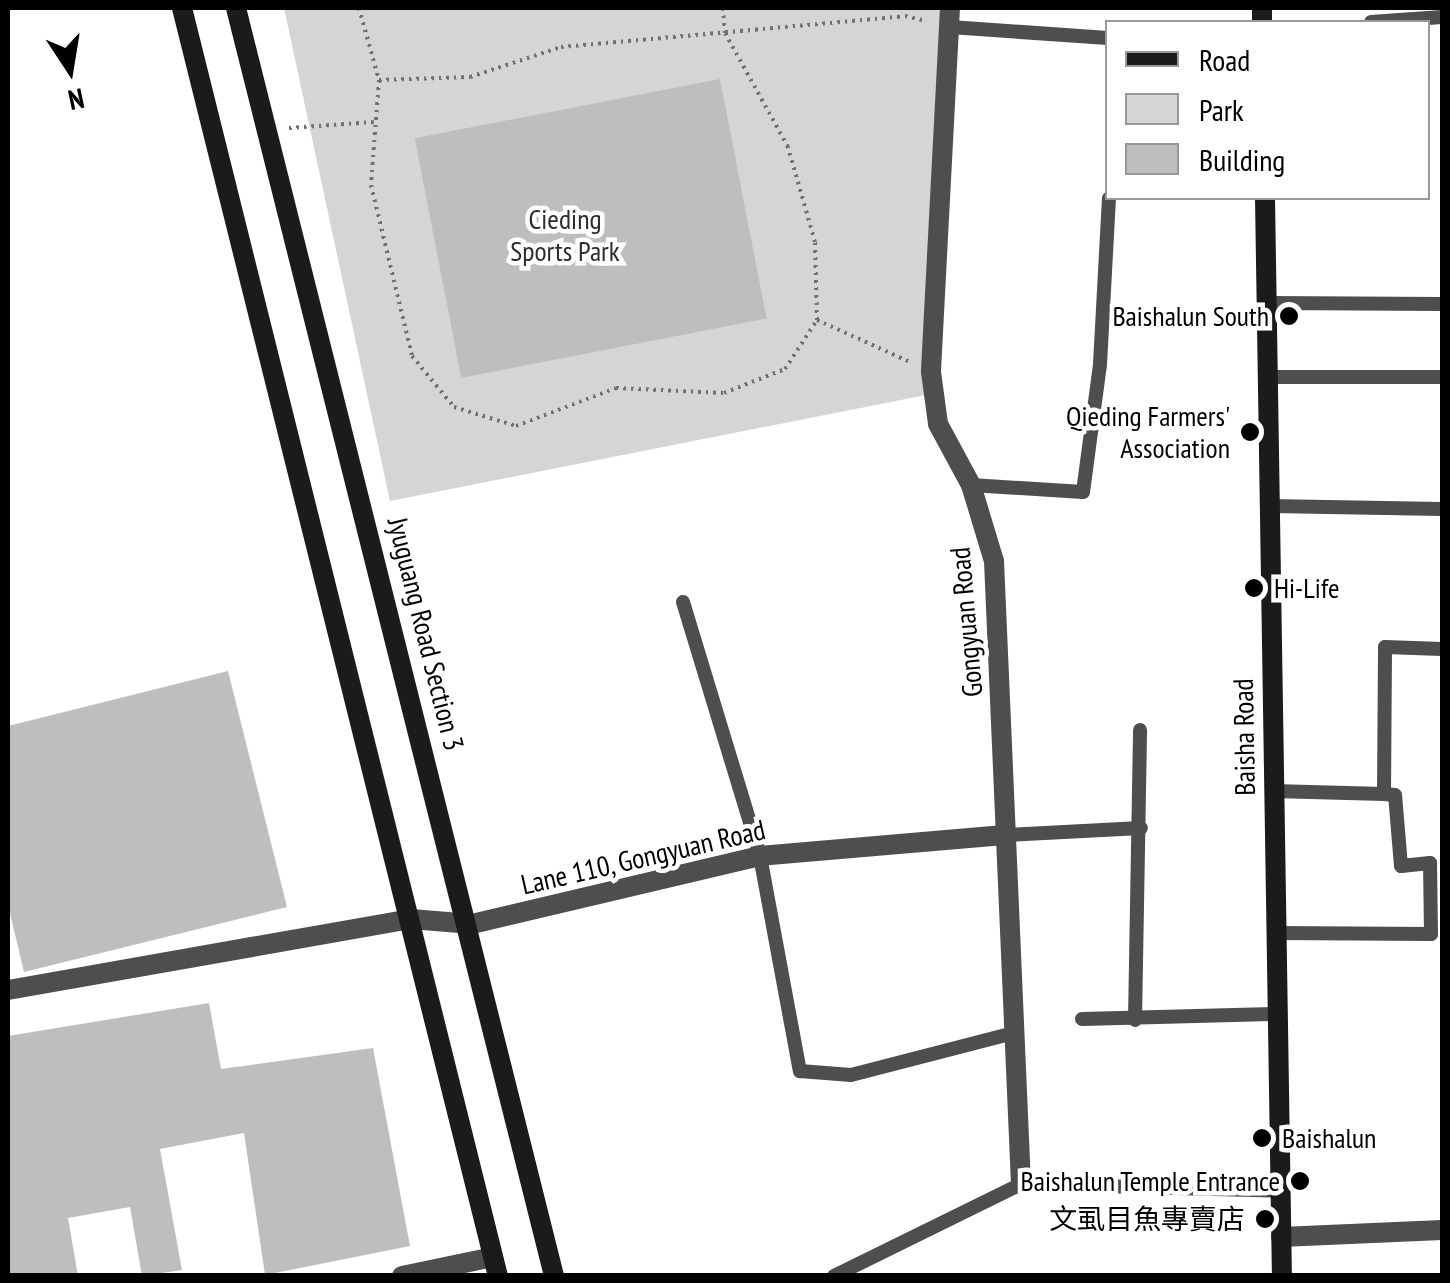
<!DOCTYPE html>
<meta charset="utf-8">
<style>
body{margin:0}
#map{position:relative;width:1450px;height:1283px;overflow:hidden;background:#fff;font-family:"PT Sans Narrow","Noto Sans TC",sans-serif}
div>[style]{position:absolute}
.green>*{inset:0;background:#d5d5d5}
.building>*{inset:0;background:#bebebe;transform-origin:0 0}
.path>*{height:4px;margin-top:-2px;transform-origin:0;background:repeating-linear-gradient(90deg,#707070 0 2.5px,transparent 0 7.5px)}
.lane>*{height:14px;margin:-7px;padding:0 7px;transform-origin:7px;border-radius:7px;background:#4e4e4e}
.street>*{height:20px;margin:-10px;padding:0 10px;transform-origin:10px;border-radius:10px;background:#4e4e4e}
.secondary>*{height:20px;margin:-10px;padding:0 10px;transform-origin:10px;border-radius:10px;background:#1b1b1b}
.dots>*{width:28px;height:28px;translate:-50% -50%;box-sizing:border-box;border:5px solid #fff;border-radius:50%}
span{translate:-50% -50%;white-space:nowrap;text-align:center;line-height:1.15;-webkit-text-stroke:9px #fff;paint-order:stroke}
.park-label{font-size:28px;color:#2c2c2c}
.poi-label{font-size:28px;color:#000}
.right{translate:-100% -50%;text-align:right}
.left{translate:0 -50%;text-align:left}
.street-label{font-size:28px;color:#000}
.frame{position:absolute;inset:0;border:10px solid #000;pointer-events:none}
.legend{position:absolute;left:1105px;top:20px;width:325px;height:180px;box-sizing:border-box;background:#fff;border:2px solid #999;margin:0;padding:12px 18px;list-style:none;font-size:30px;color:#000}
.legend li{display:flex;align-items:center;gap:20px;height:50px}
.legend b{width:50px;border:2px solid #999}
.north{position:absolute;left:20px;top:20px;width:100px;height:100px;-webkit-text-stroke:8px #fff;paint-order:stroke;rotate:168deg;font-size:28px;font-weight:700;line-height:40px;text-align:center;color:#000}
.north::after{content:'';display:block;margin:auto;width:35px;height:45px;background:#000;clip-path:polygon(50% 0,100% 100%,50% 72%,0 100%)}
</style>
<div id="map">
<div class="green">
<i style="clip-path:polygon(284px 8px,941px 8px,926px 395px,390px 501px)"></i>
</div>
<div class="building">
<i style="left:720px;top:79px;width:244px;height:311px;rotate:79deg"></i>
<i style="clip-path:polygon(228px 671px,287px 907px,24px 972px,8px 905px,8px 726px)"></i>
<i style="clip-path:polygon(209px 1003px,221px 1069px,373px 1048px,410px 1246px,265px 1275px,244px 1133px,160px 1149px,182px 1270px,142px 1276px,130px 1207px,68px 1218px,78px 1276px,8px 1276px,8px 1036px)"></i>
</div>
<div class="path">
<i style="left:359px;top:8px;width:75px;rotate:74.5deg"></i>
<i style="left:379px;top:80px;width:105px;rotate:94.4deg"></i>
<i style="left:371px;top:185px;width:176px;rotate:76.5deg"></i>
<i style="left:412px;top:356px;width:66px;rotate:50.5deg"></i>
<i style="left:454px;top:407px;width:65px;rotate:17deg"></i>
<i style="left:516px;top:426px;width:107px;rotate:-20.8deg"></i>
<i style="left:616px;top:388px;width:108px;rotate:2.7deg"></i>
<i style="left:724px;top:393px;width:66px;rotate:-21.5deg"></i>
<i style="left:785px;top:369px;width:59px;rotate:-56.9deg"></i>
<i style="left:817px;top:320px;width:78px;rotate:-91.5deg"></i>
<i style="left:815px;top:242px;width:99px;rotate:-105.9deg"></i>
<i style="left:788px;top:147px;width:130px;rotate:-118.9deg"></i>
<i style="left:725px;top:33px;width:25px;rotate:-95deg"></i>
<i style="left:379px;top:80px;width:91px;rotate:-1.9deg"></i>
<i style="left:470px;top:77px;width:96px;rotate:-18.2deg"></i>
<i style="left:561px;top:47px;width:345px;rotate:-5.1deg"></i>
<i style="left:905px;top:16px;width:22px;rotate:13deg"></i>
<i style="left:289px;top:128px;width:85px;rotate:-4deg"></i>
<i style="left:817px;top:320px;width:100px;rotate:24.3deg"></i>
</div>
<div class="lane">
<i style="left:1371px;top:22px;width:71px;rotate:-4deg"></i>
<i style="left:950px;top:27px;width:158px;rotate:4deg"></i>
<i style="left:1266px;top:303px;width:176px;rotate:0.3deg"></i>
<i style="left:1267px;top:377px;width:175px"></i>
<i style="left:971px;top:485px;width:112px;rotate:3.6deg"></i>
<i style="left:1083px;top:492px;width:129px;rotate:-82.4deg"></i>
<i style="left:1100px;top:364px;width:166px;rotate:-86.9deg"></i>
<i style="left:1268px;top:506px;width:174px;rotate:1deg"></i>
<i style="left:683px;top:602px;width:265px;rotate:73.1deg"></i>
<i style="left:760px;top:856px;width:219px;rotate:79.5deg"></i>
<i style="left:800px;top:1071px;width:51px;rotate:4.5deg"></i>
<i style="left:851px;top:1075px;width:167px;rotate:-14.5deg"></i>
<i style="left:1273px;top:791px;width:111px;rotate:1.5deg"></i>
<i style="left:1384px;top:794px;width:147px;rotate:-89.6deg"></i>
<i style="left:1385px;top:647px;width:57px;rotate:2deg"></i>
<i style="left:1007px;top:835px;width:134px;rotate:-3deg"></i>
<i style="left:1276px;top:933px;width:155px;rotate:0.4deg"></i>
<i style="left:1431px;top:934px;width:71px;rotate:-90.8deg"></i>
<i style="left:1430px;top:863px;width:29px;rotate:174deg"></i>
<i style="left:1401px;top:866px;width:71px;rotate:-94.8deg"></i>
<i style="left:1395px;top:795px;width:11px;rotate:-175deg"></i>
<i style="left:1082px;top:1019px;width:196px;rotate:-1.5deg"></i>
<i style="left:1135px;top:1020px;width:290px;rotate:-89deg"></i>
<i style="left:834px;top:1276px;width:208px;rotate:-26.2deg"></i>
<i style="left:1021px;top:1184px;width:259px;rotate:1.5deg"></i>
</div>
<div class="street">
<i style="left:950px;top:8px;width:364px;rotate:93deg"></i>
<i style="left:931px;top:372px;width:52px;rotate:82.3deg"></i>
<i style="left:938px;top:424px;width:69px;rotate:61.6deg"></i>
<i style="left:971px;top:485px;width:79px;rotate:73.2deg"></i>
<i style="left:994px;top:561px;width:624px;rotate:87.52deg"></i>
<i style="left:8px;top:990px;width:409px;rotate:-10deg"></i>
<i style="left:411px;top:919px;width:61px;rotate:4.7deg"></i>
<i style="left:472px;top:924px;width:296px;rotate:-13.3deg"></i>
<i style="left:760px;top:856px;width:248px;rotate:-4.9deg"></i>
<i style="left:1281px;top:1237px;width:161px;rotate:-2.5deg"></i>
<i style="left:402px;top:1276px;width:93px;rotate:-11.8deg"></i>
</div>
<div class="secondary">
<i style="left:182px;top:8px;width:1307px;rotate:76.01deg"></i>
<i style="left:236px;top:8px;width:1307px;rotate:75.92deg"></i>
<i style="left:1262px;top:8px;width:14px;rotate:90deg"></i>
<i style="left:1265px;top:198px;width:1078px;rotate:89.1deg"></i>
</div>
<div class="dots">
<i style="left:1289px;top:316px;background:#000"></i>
<i style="left:1250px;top:432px;background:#000"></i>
<i style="left:1254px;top:588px;background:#000"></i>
<i style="left:1262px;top:1138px;background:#000"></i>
<i style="left:1300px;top:1181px;background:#000"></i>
<i style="left:1265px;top:1219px;background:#000"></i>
</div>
<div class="park-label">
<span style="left:565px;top:235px">Cieding<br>Sports Park</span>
</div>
<div class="poi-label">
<span class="right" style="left:1269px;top:316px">Baishalun South</span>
<span class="right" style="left:1230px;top:432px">Qieding Farmers'<br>Association</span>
<span class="left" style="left:1274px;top:588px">Hi-Life</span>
<span class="left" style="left:1282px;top:1138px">Baishalun</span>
<span class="right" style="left:1280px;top:1181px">Baishalun Temple Entrance</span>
<span class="right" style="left:1245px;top:1219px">文虱目魚專賣店</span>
</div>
<div class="street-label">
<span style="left:966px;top:622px;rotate:-95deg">Gongyuan Road</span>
<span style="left:426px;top:634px;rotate:76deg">Jyuguang Road Section 3</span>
<span style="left:1244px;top:737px;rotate:-91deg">Baisha Road</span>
<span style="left:643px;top:857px;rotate:-13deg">Lane 110, Gongyuan Road</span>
</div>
<div class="frame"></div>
<ul class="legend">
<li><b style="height:12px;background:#1b1b1b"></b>Road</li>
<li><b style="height:28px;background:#d5d5d5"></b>Park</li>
<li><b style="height:28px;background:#bebebe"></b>Building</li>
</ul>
<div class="north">N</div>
</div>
